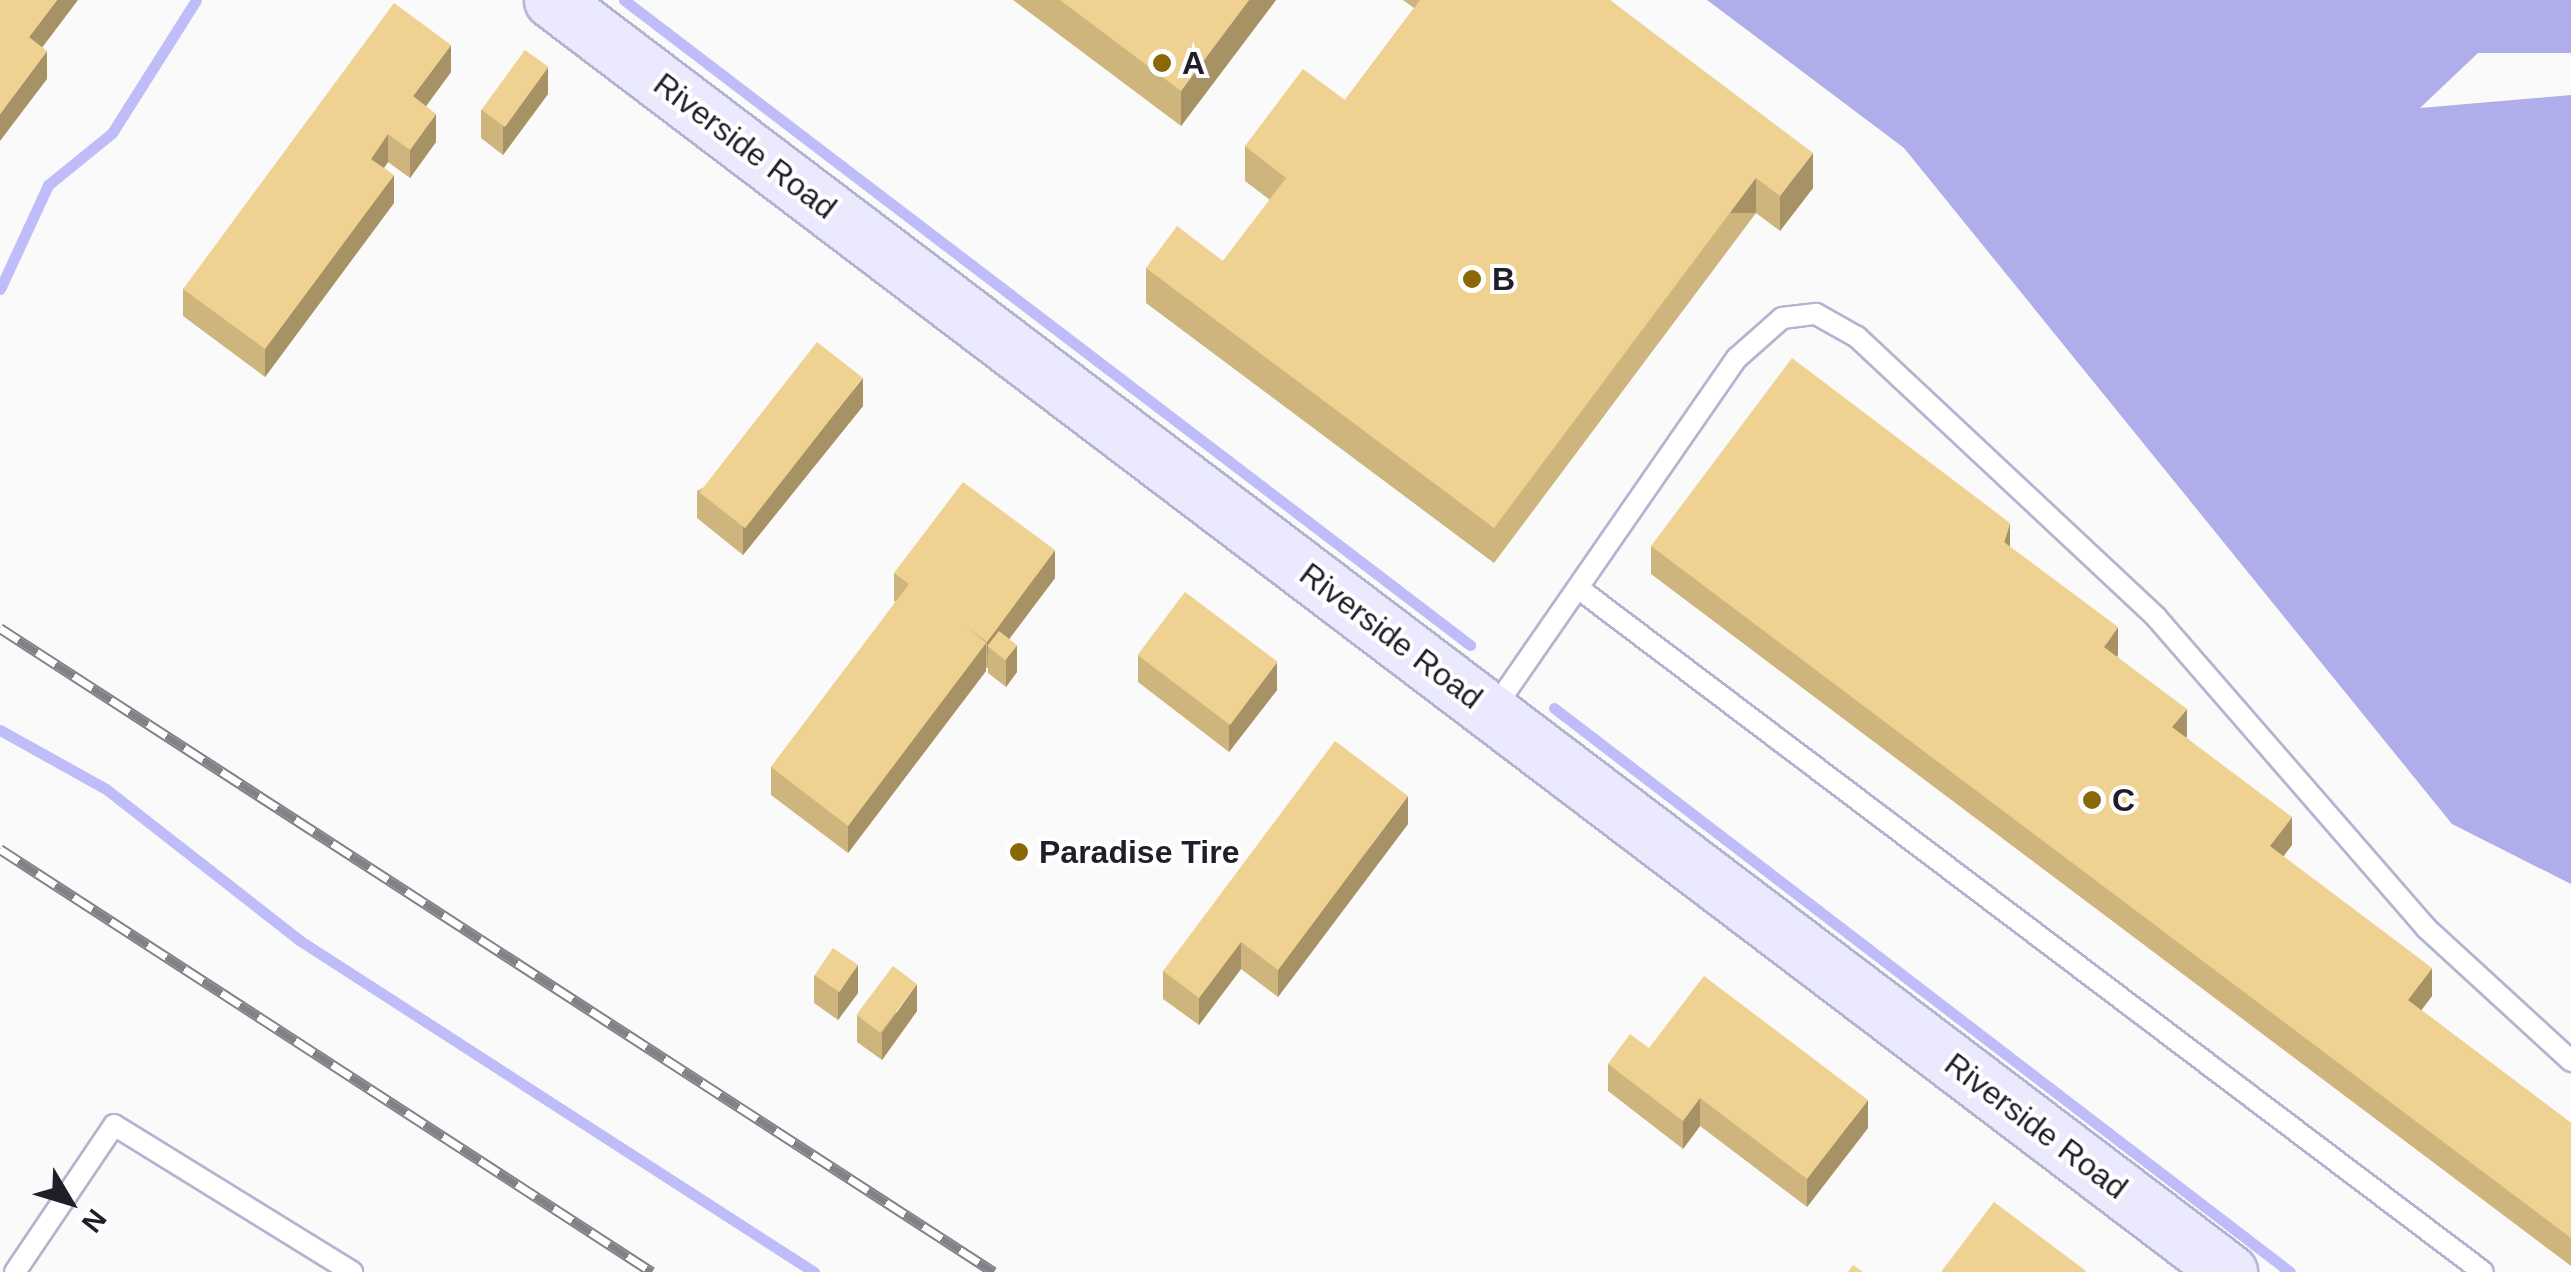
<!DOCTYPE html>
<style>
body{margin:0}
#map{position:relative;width:2571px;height:1272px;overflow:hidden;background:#fafafa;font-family:Helvetica,sans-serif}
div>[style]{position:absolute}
.forest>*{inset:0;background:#b0adeb}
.stream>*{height:11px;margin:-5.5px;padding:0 5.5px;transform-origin:5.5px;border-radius:5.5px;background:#bfbcfa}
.roads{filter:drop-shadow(2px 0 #b4b4d0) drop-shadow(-2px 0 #b4b4d0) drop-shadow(0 2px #b4b4d0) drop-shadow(0 -2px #b4b4d0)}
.lane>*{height:20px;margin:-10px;padding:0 10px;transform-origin:10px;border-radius:10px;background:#fff}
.secondary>*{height:55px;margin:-27.5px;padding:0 27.5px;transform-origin:27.5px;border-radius:27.5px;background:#eae9fe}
.rail>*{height:11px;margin-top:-5.5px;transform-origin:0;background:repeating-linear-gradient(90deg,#fff 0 22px,#828187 0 44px);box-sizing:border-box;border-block:2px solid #828187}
.wall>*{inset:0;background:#ceb47d}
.shaded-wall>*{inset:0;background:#a79266;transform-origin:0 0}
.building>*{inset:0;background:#efd191;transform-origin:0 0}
.dots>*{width:28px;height:28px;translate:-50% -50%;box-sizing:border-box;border:5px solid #fff;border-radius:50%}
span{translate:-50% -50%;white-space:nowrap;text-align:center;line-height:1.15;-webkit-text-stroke:8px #fff;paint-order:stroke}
.poi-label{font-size:32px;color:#1f1e29;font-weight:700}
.left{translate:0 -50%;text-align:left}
.street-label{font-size:32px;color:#1f1e29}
.north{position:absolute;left:20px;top:1152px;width:100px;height:100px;-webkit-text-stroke:8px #fff;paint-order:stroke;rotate:128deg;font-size:28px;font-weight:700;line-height:40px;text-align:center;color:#1f1e29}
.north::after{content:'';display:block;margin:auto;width:35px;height:45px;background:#1f1e29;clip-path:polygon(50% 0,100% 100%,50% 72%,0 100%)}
</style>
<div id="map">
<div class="forest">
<i style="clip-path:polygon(1707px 0,2571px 0,2571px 53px,2478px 53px,2420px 108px,2571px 95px,2571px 884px,2452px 824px,1904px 148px)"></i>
</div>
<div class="stream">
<i style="left:624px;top:0;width:1064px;rotate:37.32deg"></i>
<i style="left:0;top:289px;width:115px;rotate:-65.2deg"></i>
<i style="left:48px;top:185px;width:82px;rotate:-39.1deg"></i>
<i style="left:112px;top:133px;width:157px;rotate:-57.7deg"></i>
<i style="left:1554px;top:708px;width:927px;rotate:37.46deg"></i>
<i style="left:0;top:730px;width:121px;rotate:29.1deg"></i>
<i style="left:106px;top:789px;width:245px;rotate:38deg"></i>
<i style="left:299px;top:940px;width:613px;rotate:32.81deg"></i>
</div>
<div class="roads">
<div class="lane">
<i style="left:1578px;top:588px;width:1134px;rotate:37.08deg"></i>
<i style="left:1493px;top:710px;width:428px;rotate:-55.3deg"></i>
<i style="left:1737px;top:358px;width:60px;rotate:-41.6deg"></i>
<i style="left:1782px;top:318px;width:34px;rotate:-7deg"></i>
<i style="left:1816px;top:314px;width:47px;rotate:29.3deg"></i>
<i style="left:1857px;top:337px;width:410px;rotate:43.1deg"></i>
<i style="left:2156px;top:617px;width:412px;rotate:49deg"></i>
<i style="left:2426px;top:928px;width:197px;rotate:42.5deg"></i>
<i style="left:15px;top:1272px;width:177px;rotate:-56deg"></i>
<i style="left:114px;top:1125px;width:280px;rotate:31.7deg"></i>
</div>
<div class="secondary">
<i style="left:552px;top:0;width:2105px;rotate:37.18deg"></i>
</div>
</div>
<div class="rail">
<i style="left:0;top:628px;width:1184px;rotate:32.94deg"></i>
<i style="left:0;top:849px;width:777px;rotate:32.97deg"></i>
</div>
<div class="wall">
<i style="clip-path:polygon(1013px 0,1276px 0,1181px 126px)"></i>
<i style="clip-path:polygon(1403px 0,1610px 0,1813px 188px,1780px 231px,1756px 213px,1494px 563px,1146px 303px,1146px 268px,1223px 261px,1270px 200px,1245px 181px,1245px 146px,1345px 100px,1414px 8px)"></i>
<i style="clip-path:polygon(451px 72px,426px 106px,436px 142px,410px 178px,388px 162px,384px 168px,394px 203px,265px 377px,183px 316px,183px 289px)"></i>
<i style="clip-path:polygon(548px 94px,503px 155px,481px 138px,481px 110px)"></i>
<i style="clip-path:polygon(863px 406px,743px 555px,697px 518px,697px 491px)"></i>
<i style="clip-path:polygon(1651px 546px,2010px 547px,2118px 655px,2117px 656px,2187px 736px,2186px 737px,2292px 845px,2283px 856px,2432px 996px,2421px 1010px,2571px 1123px,2571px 1266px,1651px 574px)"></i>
<i style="clip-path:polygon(894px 573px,1055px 578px,1009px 639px,1017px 672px,1006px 687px,988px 673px,988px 668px,986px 668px,986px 671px,848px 853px,771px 795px,771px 767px,896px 602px,894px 601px)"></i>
<i style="clip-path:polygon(1138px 655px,1277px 690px,1229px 752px,1138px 682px)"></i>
<i style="clip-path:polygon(1408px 824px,1278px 997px,1241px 969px,1199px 1025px,1163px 999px,1163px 971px)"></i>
<i style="clip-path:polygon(814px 975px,858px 993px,838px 1020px,814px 1003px)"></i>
<i style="clip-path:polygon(917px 1011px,882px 1060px,857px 1042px,857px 1015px)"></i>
<i style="clip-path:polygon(1649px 1048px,1868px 1128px,1807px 1207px,1700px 1126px,1683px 1149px,1608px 1091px,1608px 1064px)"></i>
</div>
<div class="shaded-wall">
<i style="clip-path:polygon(57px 0,78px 0,29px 65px,29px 37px)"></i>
<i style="clip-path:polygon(1249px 0,1276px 0,1181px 126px,1181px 91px)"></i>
<i style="clip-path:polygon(451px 45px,451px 72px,413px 124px,413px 96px)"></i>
<i style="clip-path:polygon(47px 51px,47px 79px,0 141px,0 114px)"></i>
<i style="clip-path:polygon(548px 67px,548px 94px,503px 155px,503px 127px)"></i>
<i style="clip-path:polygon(436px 114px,436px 142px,410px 178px,410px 150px)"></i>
<i style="clip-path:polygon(388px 134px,388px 162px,371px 186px,371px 159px)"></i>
<i style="clip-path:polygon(1813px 153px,1813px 188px,1780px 231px,1780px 196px)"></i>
<i style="clip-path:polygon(394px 175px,394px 203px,265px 377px,265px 349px)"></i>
<i style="left:1756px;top:178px;width:35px;height:437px;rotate:90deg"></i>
<i style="clip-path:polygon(863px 378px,863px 406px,743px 555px,743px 527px)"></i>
<i style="clip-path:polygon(2010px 523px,2010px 550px,2004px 542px)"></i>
<i style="clip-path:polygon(1055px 550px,1055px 578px,998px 654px,988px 646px,987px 669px,987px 642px)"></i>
<i style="clip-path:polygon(2118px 627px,2118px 655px,2104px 674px,2104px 647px)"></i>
<i style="clip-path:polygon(986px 643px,986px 671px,848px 853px,848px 826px)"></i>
<i style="clip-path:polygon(1017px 645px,1017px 672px,1006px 687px,1006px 659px)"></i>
<i style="clip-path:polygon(1277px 662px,1277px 690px,1229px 752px,1229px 725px)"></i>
<i style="clip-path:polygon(2187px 709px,2187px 736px,2172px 755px,2172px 727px)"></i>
<i style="clip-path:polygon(1408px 796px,1408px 824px,1278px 997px,1278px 970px)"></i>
<i style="clip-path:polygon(2292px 817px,2292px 845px,2270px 874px,2270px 846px)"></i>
<i style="clip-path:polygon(1241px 942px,1241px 969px,1199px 1025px,1199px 998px)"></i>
<i style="clip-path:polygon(858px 965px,858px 993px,838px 1020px,838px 992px)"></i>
<i style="clip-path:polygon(2432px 968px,2432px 996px,2408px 1028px,2408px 1000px)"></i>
<i style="clip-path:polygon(917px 984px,917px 1011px,882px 1060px,882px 1033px)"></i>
<i style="clip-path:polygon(1700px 1098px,1700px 1126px,1683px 1149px,1683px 1121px)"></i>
<i style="clip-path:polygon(1868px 1100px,1868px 1128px,1807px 1207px,1807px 1179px)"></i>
</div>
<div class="building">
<i style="clip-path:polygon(0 0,57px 0,29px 37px,47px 51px,0 114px)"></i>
<i style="clip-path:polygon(1060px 0,1249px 0,1181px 91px)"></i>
<i style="clip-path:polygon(1420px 0,1610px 0,1813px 153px,1780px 196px,1756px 178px,1494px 528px,1146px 268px,1177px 226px,1223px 261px,1286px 178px,1245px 146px,1303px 69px,1345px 100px)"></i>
<i style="clip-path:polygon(394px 3px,451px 45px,413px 96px,436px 114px,410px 150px,388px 134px,371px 159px,394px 175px,265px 349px,183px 289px)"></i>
<i style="left:525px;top:50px;width:29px;height:74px;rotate:36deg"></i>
<i style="left:817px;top:342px;width:58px;height:191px;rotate:38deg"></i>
<i style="clip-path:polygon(1792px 358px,2010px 523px,2004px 542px,2118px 627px,2104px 647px,2187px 709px,2172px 727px,2292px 817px,2270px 846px,2432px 968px,2408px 1000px,2571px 1123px,2571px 1238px,1651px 546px)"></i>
<i style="clip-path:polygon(963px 482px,1055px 550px,987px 642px,966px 626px,986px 643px,848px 826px,771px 767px,909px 584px,894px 573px)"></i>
<i style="left:1185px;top:592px;width:116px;height:79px;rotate:37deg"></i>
<i style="left:999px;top:631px;width:23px;height:19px;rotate:38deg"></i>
<i style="clip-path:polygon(1335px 741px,1408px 796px,1278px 970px,1241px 942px,1199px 998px,1163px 971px)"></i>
<i style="left:833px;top:948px;width:30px;height:33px;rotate:34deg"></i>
<i style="left:893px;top:966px;width:30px;height:61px;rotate:37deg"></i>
<i style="clip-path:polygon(1704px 976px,1868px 1100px,1807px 1179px,1700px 1098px,1683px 1121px,1608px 1064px,1630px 1034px,1649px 1048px)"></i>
<i style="clip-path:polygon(1994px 1202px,2086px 1271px,2085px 1272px,1941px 1272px)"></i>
<i style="clip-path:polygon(1853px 1265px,1863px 1272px,1848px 1272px)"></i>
</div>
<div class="dots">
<i style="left:1162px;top:63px;background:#8a6807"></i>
<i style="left:1472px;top:279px;background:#8a6807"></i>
<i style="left:2092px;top:800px;background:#8a6807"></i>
<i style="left:1019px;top:852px;background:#8a6807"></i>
</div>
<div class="poi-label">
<span class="left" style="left:1182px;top:63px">A</span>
<span class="left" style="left:1492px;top:279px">B</span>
<span class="left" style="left:2112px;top:800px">C</span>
<span class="left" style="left:1039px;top:852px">Paradise Tire</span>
</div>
<div class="street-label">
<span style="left:745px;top:146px;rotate:37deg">Riverside Road</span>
<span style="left:1391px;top:636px;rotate:37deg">Riverside Road</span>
<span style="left:2036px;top:1126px;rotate:37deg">Riverside Road</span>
</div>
<div class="north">N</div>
</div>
